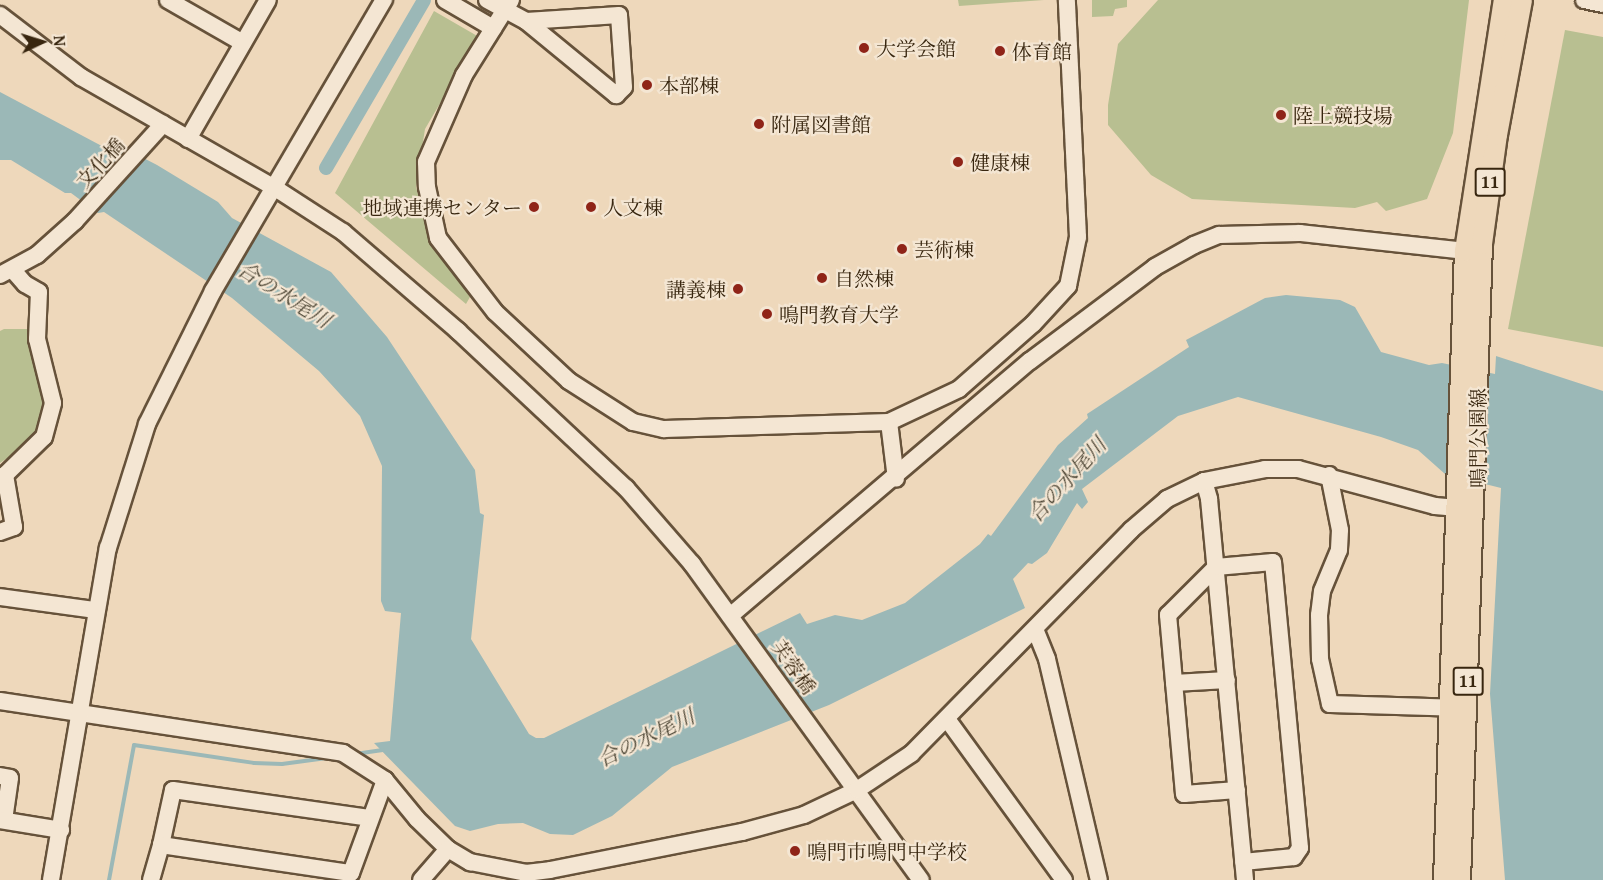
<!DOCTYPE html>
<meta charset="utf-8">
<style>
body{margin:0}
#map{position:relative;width:1603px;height:880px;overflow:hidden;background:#eed8bb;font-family:"Gentium Book Plus","Noto Serif JP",serif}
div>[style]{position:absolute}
.green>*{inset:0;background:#b8bf91}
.water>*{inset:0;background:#9bb8b7}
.stream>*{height:4px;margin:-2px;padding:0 2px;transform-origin:2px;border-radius:2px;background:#9bb8b7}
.canal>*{height:14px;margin:-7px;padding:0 7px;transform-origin:7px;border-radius:7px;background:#9bb8b7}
.roads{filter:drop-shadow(2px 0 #66523a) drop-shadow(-2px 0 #66523a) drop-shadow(0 2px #66523a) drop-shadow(0 -2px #66523a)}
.minor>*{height:16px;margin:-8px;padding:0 8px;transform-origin:8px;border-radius:8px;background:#f4e6d3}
.major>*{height:20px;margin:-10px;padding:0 10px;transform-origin:10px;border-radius:10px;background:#eed8bb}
.dots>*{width:16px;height:16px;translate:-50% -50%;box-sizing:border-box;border:3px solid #f4e6d3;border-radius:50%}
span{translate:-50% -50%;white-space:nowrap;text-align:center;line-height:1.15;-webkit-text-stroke:4.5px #f4e6d3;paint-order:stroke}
.shield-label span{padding:2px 4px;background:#f4e6d3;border:2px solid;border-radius:4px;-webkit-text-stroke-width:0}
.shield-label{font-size:18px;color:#38260f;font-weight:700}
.poi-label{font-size:20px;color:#38260f}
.left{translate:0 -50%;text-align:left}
.right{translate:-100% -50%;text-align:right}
.street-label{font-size:20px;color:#38260f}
.water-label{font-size:21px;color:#514a39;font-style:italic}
.north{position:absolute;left:12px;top:12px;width:60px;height:60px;-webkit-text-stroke:4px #f4e6d3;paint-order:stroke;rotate:86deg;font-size:16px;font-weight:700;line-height:24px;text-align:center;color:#38260f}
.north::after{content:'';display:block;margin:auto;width:21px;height:27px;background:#38260f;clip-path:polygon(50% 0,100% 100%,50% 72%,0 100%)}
</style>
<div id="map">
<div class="green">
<i style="clip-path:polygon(958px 0,1044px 0,959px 6px)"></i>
<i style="clip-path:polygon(1092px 0,1127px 0,1127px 7px,1115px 9px,1113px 16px,1092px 17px)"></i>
<i style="clip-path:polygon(1158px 0,1469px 0,1453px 133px,1427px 199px,1386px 211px,1377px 202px,1355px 208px,1192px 199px,1151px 175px,1108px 125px,1108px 105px,1118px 44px)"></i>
<i style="clip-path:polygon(434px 11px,479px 37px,425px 129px,416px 187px,431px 240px,470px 297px,466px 304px,335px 193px)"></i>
<i style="clip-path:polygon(1565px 30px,1603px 37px,1603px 347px,1508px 329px)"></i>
<i style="clip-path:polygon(4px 329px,34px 329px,47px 386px,37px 438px,0 463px,0 331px)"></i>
</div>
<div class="water">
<i style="clip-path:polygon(0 92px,115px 153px,128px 150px,157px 165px,218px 202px,232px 218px,331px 272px,387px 337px,475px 470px,480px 513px,484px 515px,471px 639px,529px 734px,536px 738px,544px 738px,800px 613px,807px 624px,835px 615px,862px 620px,905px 603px,980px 544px,988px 534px,991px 536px,1058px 445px,1088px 418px,1087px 414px,1189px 347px,1186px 340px,1265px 298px,1286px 295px,1340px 300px,1355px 307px,1381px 352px,1429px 365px,1442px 363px,1495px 374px,1496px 356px,1603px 391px,1603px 880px,1505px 880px,1490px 694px,1501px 488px,1445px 474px,1418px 450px,1381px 437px,1238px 397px,1178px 416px,1082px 489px,1088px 502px,1082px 509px,1077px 503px,1047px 553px,1032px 564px,1028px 563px,1013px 579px,1025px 608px,829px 705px,672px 767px,612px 816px,573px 835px,550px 834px,523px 823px,498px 824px,470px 831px,455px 826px,374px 743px,390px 741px,401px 613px,385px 611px,381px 601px,382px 466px,360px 416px,319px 371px,232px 298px,104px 212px,98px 213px,71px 193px,65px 193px,11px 160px,0 160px)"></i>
</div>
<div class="stream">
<i style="left:355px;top:754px;width:28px;rotate:-8deg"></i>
<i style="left:109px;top:880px;width:137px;rotate:-79.5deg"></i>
<i style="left:134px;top:745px;width:121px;rotate:8.5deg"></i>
<i style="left:254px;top:763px;width:28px;rotate:2deg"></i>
<i style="left:282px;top:764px;width:45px;rotate:-7.6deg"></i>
</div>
<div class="canal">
<i style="left:326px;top:168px;width:194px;rotate:-59.7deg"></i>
</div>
<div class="roads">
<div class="minor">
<i style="left:168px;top:0;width:86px;rotate:29.8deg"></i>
<i style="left:445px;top:0;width:56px;rotate:30.3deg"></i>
<i style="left:487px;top:0;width:44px;rotate:28.3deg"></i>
<i style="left:526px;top:21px;width:117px;rotate:39.4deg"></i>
<i style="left:616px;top:95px;width:11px;rotate:-45deg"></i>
<i style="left:624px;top:87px;width:72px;rotate:-94deg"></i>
<i style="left:619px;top:15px;width:93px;rotate:176.3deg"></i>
<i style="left:511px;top:0;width:89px;rotate:122.1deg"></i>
<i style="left:464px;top:75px;width:95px;rotate:113.6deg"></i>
<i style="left:426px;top:162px;width:25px;rotate:88deg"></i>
<i style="left:427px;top:187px;width:52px;rotate:77.8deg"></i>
<i style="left:438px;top:238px;width:93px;rotate:52.4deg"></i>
<i style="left:495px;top:312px;width:101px;rotate:43deg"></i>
<i style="left:569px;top:381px;width:76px;rotate:32.6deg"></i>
<i style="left:633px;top:422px;width:32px;rotate:13deg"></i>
<i style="left:664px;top:429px;width:225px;rotate:-1.8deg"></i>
<i style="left:889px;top:422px;width:77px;rotate:-25.2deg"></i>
<i style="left:959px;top:389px;width:98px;rotate:-41.3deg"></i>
<i style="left:1033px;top:324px;width:52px;rotate:-47.4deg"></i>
<i style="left:1068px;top:286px;width:50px;rotate:-78.5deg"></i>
<i style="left:1078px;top:237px;width:237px;rotate:-92.7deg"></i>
<i style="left:1584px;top:0;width:19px;rotate:12deg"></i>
<i style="left:0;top:15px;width:102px;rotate:37.4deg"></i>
<i style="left:81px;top:77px;width:224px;rotate:29.8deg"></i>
<i style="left:275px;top:188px;width:81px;rotate:32.9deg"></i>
<i style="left:343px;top:232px;width:152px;rotate:40.7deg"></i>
<i style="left:458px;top:331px;width:230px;rotate:43.1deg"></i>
<i style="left:626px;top:488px;width:101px;rotate:49deg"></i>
<i style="left:692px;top:564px;width:390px;rotate:54.1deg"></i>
<i style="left:188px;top:139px;width:160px;rotate:-60.1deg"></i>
<i style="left:0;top:275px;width:42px;rotate:-28.4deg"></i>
<i style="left:37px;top:255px;width:51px;rotate:-41.8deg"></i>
<i style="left:75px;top:221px;width:131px;rotate:-47.8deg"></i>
<i style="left:889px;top:422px;width:57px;rotate:83deg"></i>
<i style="left:1329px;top:475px;width:56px;rotate:78.7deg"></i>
<i style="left:1340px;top:530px;width:20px;rotate:93deg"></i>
<i style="left:1339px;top:550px;width:44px;rotate:112.5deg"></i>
<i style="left:1322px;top:591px;width:24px;rotate:97deg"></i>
<i style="left:1319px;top:615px;width:44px;rotate:88.7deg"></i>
<i style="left:1320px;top:659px;width:46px;rotate:77.5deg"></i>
<i style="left:1330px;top:704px;width:133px;rotate:1.7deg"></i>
<i style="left:1204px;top:481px;width:19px;rotate:74deg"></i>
<i style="left:1209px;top:499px;width:383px;rotate:84.6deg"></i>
<i style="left:0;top:532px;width:15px;rotate:-20deg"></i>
<i style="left:14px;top:527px;width:53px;rotate:-99.8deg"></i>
<i style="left:5px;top:475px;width:54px;rotate:-44.3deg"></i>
<i style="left:44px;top:437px;width:35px;rotate:-75deg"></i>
<i style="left:53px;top:403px;width:66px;rotate:-104deg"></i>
<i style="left:37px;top:339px;width:47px;rotate:-87.6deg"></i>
<i style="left:39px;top:292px;width:16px;rotate:-150deg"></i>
<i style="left:25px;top:284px;width:18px;rotate:-131deg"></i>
<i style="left:0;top:597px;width:96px;rotate:7.8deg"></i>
<i style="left:730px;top:616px;width:394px;rotate:-40.4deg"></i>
<i style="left:1030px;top:361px;width:156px;rotate:-36.9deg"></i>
<i style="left:1155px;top:267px;width:45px;rotate:-29.4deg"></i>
<i style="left:1194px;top:245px;width:27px;rotate:-22deg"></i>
<i style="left:1219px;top:235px;width:81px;rotate:-1.4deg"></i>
<i style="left:1300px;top:233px;width:166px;rotate:6.2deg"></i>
<i style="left:1035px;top:629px;width:32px;rotate:68deg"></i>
<i style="left:1047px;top:659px;width:227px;rotate:76.8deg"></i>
<i style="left:1174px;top:683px;width:53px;rotate:-3.2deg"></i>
<i style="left:0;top:701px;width:347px;rotate:8.6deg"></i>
<i style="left:343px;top:753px;width:50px;rotate:32.7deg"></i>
<i style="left:385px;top:780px;width:50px;rotate:50.6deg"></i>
<i style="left:417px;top:819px;width:43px;rotate:44.1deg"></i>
<i style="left:448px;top:849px;width:26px;rotate:31deg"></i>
<i style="left:470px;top:862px;width:57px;rotate:11.1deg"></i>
<i style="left:526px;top:873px;width:24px;rotate:-7deg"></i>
<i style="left:550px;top:870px;width:196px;rotate:-11.2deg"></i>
<i style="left:742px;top:832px;width:64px;rotate:-15.3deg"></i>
<i style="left:804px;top:815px;width:59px;rotate:-25.3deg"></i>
<i style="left:857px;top:790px;width:65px;rotate:-33.7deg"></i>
<i style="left:911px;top:754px;width:314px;rotate:-45.5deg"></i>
<i style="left:1131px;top:530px;width:48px;rotate:-40.7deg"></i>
<i style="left:1167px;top:499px;width:41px;rotate:-25.9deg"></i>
<i style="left:1204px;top:481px;width:62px;rotate:-11.1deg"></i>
<i style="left:1265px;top:469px;width:33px"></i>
<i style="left:1298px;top:469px;width:142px;rotate:15.1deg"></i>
<i style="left:1435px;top:506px;width:34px;rotate:5deg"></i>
<i style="left:947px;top:719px;width:199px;rotate:54deg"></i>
<i style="left:0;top:776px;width:10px;rotate:11deg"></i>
<i style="left:10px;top:778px;width:42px;rotate:98.1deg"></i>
<i style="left:1237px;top:790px;width:53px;rotate:175.7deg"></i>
<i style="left:1184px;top:794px;width:180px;rotate:-95.1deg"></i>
<i style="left:1168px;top:615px;width:68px;rotate:-45deg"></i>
<i style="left:1216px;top:567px;width:57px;rotate:-5deg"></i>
<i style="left:1273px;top:562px;width:287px;rotate:84.6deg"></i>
<i style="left:1300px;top:848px;width:11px;rotate:124deg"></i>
<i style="left:1294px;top:857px;width:51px;rotate:174.4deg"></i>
<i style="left:0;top:820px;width:62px;rotate:9.3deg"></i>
<i style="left:161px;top:845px;width:56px;rotate:-77.7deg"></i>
<i style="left:173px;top:790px;width:198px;rotate:8.1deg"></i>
<i style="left:51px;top:880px;width:337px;rotate:-80.3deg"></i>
<i style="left:108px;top:548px;width:130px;rotate:-72.5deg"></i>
<i style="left:147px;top:424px;width:148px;rotate:-63.6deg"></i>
<i style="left:213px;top:291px;width:338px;rotate:-59.6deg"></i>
<i style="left:151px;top:880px;width:36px;rotate:-74deg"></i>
<i style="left:161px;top:845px;width:192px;rotate:8.4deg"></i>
<i style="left:351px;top:873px;width:99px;rotate:-69.9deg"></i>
<i style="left:421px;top:880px;width:41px;rotate:-48.9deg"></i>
</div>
<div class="major">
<i style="left:1444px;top:880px;width:629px;rotate:-88.09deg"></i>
<i style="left:1465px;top:251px;width:254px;rotate:-81.2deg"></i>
<i style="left:1460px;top:880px;width:636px;rotate:-88.02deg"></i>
<i style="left:1482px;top:244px;width:110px;rotate:-82.2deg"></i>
<i style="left:1497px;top:135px;width:137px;rotate:-79.5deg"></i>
</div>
</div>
<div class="dots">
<i style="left:864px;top:48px;background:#8f2418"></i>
<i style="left:1000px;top:51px;background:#8f2418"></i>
<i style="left:647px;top:85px;background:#8f2418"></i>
<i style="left:1281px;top:115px;background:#8f2418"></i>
<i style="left:759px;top:124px;background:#8f2418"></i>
<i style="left:958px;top:162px;background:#8f2418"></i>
<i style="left:534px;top:207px;background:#8f2418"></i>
<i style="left:591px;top:207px;background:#8f2418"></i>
<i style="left:902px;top:249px;background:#8f2418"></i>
<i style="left:822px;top:278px;background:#8f2418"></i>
<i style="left:738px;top:289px;background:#8f2418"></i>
<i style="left:767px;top:314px;background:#8f2418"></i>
<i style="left:795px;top:851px;background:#8f2418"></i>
</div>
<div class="shield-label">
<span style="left:1490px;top:182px">11</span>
<span style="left:1468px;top:681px">11</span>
</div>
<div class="poi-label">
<span class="left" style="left:876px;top:48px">大学会館</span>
<span class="left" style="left:1012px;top:51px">体育館</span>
<span class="left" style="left:659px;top:85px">本部棟</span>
<span class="left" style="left:1293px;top:115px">陸上競技場</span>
<span class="left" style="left:771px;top:124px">附属図書館</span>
<span class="left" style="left:970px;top:162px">健康棟</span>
<span class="right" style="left:522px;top:207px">地域連携センター</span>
<span class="left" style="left:603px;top:207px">人文棟</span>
<span class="left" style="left:914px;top:249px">芸術棟</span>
<span class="left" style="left:834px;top:278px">自然棟</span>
<span class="right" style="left:726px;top:289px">講義棟</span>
<span class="left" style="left:779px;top:314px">鳴門教育大学</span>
<span class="left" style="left:807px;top:851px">鳴門市鳴門中学校</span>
</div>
<div class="street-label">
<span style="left:100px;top:163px;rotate:-47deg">文化橋</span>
<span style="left:1477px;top:438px;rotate:-90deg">鳴門公園線</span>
<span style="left:794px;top:667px;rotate:55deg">芙蓉橋</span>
</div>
<div class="water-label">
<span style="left:284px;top:295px;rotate:32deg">合の水尾川</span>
<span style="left:1067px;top:480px;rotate:-48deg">合の水尾川</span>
<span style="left:646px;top:738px;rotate:-26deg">合の水尾川</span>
</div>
<div class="north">N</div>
</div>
